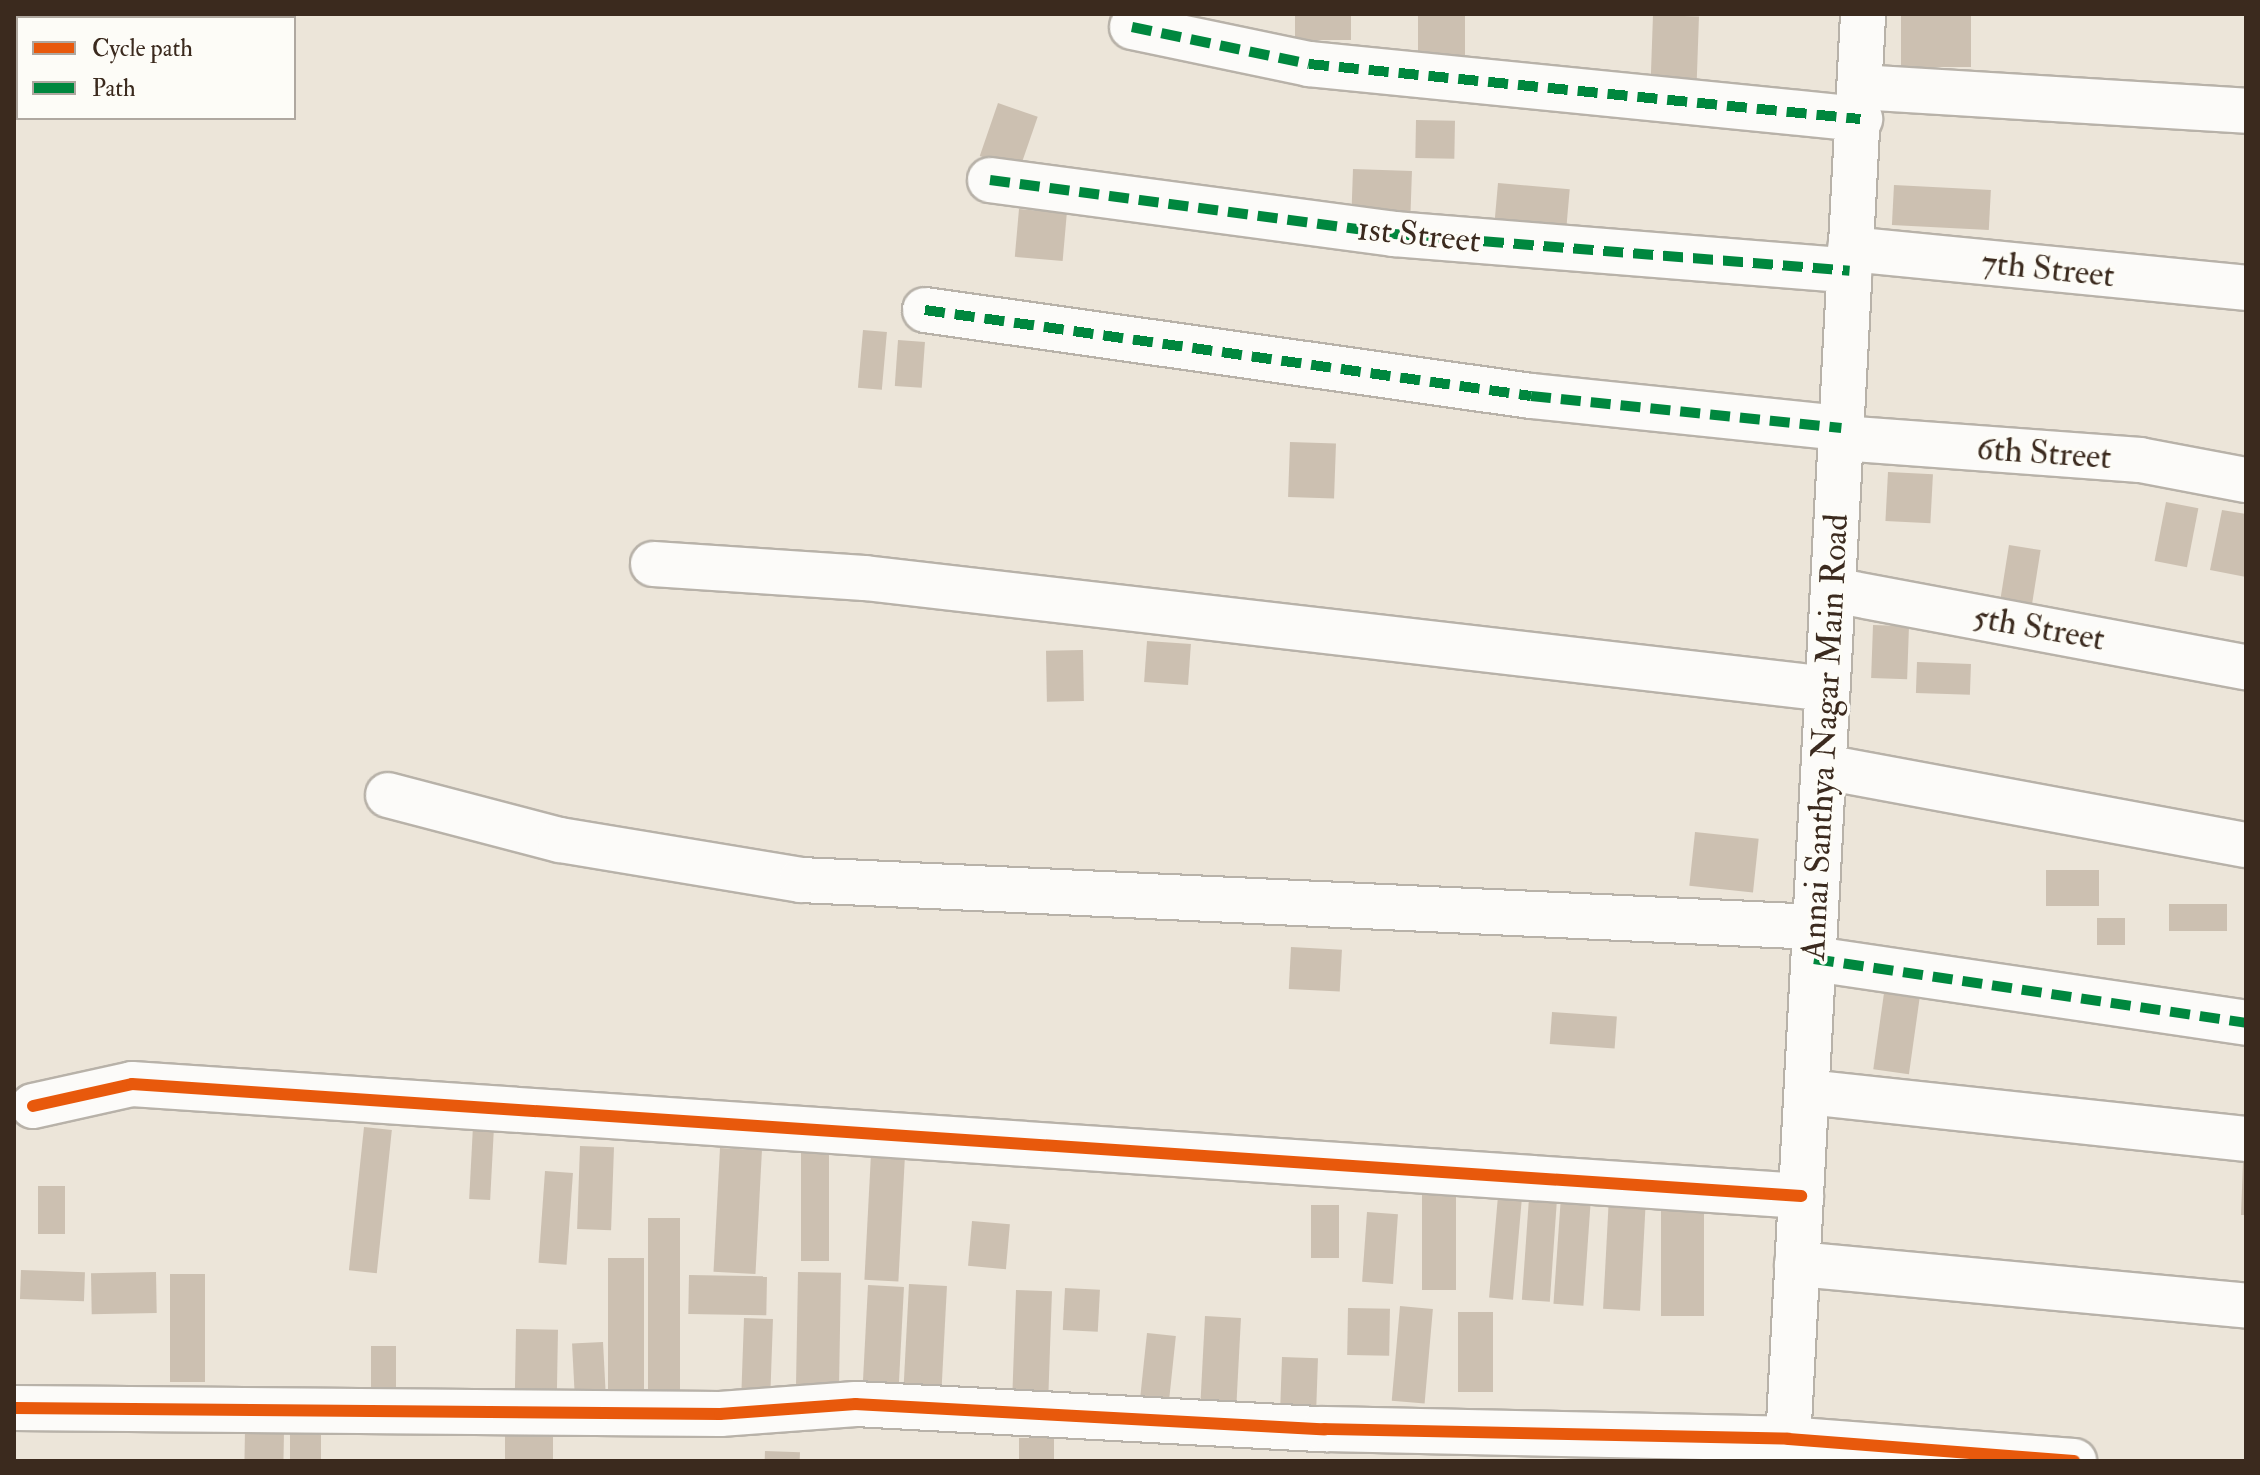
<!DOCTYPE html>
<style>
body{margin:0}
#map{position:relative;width:2260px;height:1475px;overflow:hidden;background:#ece5d9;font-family:"IM FELL Double Pica",serif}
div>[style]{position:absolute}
.building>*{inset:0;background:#ccc0b1;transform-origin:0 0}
.roads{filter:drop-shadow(2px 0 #b8b2a9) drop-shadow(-2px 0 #b8b2a9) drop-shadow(0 2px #b8b2a9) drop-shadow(0 -2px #b8b2a9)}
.street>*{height:44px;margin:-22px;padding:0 22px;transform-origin:22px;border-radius:22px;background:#fcfbf9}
.secondary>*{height:44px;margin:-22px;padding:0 22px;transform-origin:22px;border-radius:22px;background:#fcfbf9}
.quiet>*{height:10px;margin-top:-5px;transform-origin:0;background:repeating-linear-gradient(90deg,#00873e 0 20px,transparent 0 30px)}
.cycleway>*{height:12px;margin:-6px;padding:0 6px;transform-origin:6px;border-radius:6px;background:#e8590c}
span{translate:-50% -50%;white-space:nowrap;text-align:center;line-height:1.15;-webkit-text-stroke:7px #fdfcf7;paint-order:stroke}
.street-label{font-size:34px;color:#3b2a1e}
.frame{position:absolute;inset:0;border:16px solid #3b2a1e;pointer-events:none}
.legend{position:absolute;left:16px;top:16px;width:280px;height:104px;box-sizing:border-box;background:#fdfcf7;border:2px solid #afa8a0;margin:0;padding:10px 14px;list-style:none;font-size:24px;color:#3b2a1e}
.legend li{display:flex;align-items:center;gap:16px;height:40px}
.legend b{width:40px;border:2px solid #afa8a0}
</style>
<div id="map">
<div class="building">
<i style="left:1295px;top:14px;width:56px;height:26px"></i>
<i style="left:1418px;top:14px;width:47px;height:53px"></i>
<i style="left:1901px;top:14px;width:70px;height:53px"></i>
<i style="left:1653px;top:15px;width:46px;height:72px;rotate:2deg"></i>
<i style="left:998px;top:103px;width:42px;height:56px;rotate:19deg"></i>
<i style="left:1416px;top:120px;width:39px;height:38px;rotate:1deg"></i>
<i style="left:1353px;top:169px;width:59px;height:47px;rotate:2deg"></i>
<i style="left:1498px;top:183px;width:72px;height:46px;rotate:5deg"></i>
<i style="left:1894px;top:185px;width:97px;height:40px;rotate:3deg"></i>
<i style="left:1019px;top:209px;width:48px;height:48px;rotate:5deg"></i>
<i style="left:863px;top:330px;width:24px;height:58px;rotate:5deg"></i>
<i style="left:898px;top:340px;width:27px;height:46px;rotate:4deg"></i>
<i style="left:1290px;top:442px;width:46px;height:55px;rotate:2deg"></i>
<i style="left:1888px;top:472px;width:45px;height:49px;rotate:3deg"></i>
<i style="left:2166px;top:502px;width:33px;height:60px;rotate:11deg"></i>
<i style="clip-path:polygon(2222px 510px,2246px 514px,2246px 577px,2210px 570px)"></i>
<i style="left:2009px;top:545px;width:32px;height:60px;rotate:9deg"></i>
<i style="left:1873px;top:625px;width:36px;height:53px;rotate:2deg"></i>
<i style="left:1147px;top:641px;width:44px;height:41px;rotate:4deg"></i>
<i style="left:1083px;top:650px;width:51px;height:37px;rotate:89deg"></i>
<i style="left:1917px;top:662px;width:54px;height:31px;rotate:2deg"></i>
<i style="left:1695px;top:832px;width:64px;height:54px;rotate:6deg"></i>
<i style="left:2046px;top:870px;width:53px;height:36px"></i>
<i style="left:2169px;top:904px;width:58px;height:27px"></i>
<i style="left:2097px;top:918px;width:28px;height:27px"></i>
<i style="left:1291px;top:947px;width:51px;height:42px;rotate:3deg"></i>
<i style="left:1884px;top:993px;width:36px;height:77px;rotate:8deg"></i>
<i style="left:1552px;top:1012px;width:65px;height:32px;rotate:4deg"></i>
<i style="left:473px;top:1126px;width:21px;height:73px;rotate:3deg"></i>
<i style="left:364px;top:1127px;width:28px;height:144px;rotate:6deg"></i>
<i style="left:580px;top:1146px;width:34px;height:83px;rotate:2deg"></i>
<i style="left:720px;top:1148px;width:42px;height:124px;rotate:3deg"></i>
<i style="left:801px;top:1150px;width:28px;height:111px"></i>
<i style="left:871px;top:1154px;width:34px;height:126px;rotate:3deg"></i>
<i style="clip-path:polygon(2243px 1163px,2246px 1163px,2246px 1215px,2241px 1215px)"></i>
<i style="left:545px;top:1171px;width:28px;height:92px;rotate:4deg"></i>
<i style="left:38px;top:1186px;width:27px;height:48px"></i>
<i style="left:1422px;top:1190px;width:34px;height:100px"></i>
<i style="left:1498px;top:1196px;width:24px;height:102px;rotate:5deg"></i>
<i style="left:1561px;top:1196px;width:30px;height:108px;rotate:4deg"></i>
<i style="left:1609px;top:1196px;width:37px;height:113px;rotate:3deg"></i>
<i style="left:1529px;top:1198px;width:28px;height:102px;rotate:4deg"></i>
<i style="left:1311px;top:1205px;width:28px;height:53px"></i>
<i style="left:1661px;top:1206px;width:43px;height:110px"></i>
<i style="left:1367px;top:1212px;width:31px;height:70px;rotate:4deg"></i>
<i style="left:648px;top:1218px;width:32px;height:174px"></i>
<i style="left:972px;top:1221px;width:38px;height:45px;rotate:5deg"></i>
<i style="left:608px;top:1258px;width:36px;height:149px"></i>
<i style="left:21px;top:1270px;width:64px;height:29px;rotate:2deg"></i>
<i style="left:156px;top:1272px;width:41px;height:65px;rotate:89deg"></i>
<i style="left:798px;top:1272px;width:43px;height:114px;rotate:1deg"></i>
<i style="left:170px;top:1274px;width:35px;height:108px"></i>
<i style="left:689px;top:1275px;width:78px;height:39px;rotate:1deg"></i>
<i style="left:909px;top:1284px;width:38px;height:100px;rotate:3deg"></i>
<i style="left:868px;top:1285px;width:36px;height:97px;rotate:3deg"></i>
<i style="left:1065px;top:1288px;width:35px;height:42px;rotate:3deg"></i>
<i style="left:1016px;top:1290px;width:36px;height:114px;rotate:2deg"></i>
<i style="left:1400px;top:1306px;width:33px;height:95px;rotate:5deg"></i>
<i style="left:1348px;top:1308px;width:42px;height:47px;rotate:1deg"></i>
<i style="left:1458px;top:1312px;width:35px;height:80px"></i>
<i style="left:1205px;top:1316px;width:36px;height:84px;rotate:3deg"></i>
<i style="left:744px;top:1318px;width:29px;height:70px;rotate:2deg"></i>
<i style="left:516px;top:1329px;width:42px;height:62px;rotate:1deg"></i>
<i style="left:1147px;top:1333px;width:29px;height:76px;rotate:6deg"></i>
<i style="left:603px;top:1342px;width:53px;height:31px;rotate:87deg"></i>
<i style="left:371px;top:1346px;width:25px;height:46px"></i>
<i style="left:1282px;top:1357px;width:36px;height:51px;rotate:2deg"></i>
<i style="left:245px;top:1430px;width:39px;height:31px;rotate:1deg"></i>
<i style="left:290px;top:1431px;width:31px;height:30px"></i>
<i style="left:505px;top:1431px;width:48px;height:30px"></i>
<i style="left:1019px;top:1438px;width:35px;height:23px"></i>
<i style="left:765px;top:1451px;width:35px;height:10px;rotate:2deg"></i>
</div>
<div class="roads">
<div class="street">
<i style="left:1132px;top:27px;width:181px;rotate:11.8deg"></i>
<i style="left:1309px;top:64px;width:554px;rotate:5.7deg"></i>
<i style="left:1859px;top:87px;width:388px;rotate:3.5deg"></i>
<i style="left:990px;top:180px;width:408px;rotate:7.6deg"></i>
<i style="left:1394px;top:234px;width:457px;rotate:4.6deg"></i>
<i style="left:1850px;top:249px;width:398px;rotate:5.6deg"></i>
<i style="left:925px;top:310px;width:612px;rotate:8.08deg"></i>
<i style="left:1531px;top:396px;width:312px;rotate:5.9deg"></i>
<i style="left:1841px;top:438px;width:300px;rotate:4.2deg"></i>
<i style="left:2140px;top:460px;width:108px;rotate:10.7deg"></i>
<i style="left:653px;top:564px;width:212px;rotate:3.8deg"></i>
<i style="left:865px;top:578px;width:968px;rotate:6.58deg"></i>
<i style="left:1833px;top:590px;width:420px;rotate:10.6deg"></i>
<i style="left:1824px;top:767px;width:429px;rotate:10.5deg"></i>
<i style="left:388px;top:795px;width:178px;rotate:14.7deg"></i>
<i style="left:560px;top:840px;width:244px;rotate:9.4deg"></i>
<i style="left:801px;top:880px;width:1015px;rotate:2.65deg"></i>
<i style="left:1814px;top:959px;width:437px;rotate:8.4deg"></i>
<i style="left:1807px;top:1092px;width:442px;rotate:6.1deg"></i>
<i style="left:33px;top:1106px;width:101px;rotate:-12.5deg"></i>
<i style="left:132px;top:1084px;width:1673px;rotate:3.84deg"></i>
<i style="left:1797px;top:1264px;width:451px;rotate:5.3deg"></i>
<i style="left:14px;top:1408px;width:706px;rotate:0.49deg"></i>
<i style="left:720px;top:1414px;width:136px;rotate:-4.2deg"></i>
<i style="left:856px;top:1404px;width:469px;rotate:3.1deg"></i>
<i style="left:1324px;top:1429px;width:464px;rotate:1.2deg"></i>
<i style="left:1788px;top:1439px;width:287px;rotate:4.4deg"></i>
</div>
<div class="secondary">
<i style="left:1787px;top:1461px;width:1449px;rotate:-86.99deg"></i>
</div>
</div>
<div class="quiet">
<i style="left:1132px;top:27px;width:181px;rotate:11.8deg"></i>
<i style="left:1309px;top:64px;width:554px;rotate:5.7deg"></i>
<i style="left:990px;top:180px;width:408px;rotate:7.6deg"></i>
<i style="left:1394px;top:234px;width:457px;rotate:4.6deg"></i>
<i style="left:925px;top:310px;width:612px;rotate:8.08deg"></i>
<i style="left:1531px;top:396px;width:312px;rotate:5.9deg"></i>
<i style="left:1814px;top:959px;width:437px;rotate:8.4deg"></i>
</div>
<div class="cycleway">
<i style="left:33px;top:1106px;width:101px;rotate:-12.5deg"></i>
<i style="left:132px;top:1084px;width:1673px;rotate:3.84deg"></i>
<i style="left:14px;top:1408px;width:706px;rotate:0.49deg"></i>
<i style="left:720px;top:1414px;width:136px;rotate:-4.2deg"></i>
<i style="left:856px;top:1404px;width:469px;rotate:3.1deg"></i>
<i style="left:1324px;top:1429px;width:464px;rotate:1.2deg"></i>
<i style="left:1788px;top:1439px;width:287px;rotate:4.4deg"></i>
</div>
<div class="street-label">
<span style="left:1419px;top:235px;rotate:6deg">1st Street</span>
<span style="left:2048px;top:269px;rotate:6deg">7th Street</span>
<span style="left:2044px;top:453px;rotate:4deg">6th Street</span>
<span style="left:2039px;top:628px;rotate:10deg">5th Street</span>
<span style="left:1825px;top:737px;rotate:-87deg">Annai Santhya Nagar Main Road</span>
</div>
<div class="frame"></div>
<ul class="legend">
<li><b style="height:10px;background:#e8590c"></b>Cycle path</li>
<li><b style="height:10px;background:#00873e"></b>Path</li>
</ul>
</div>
